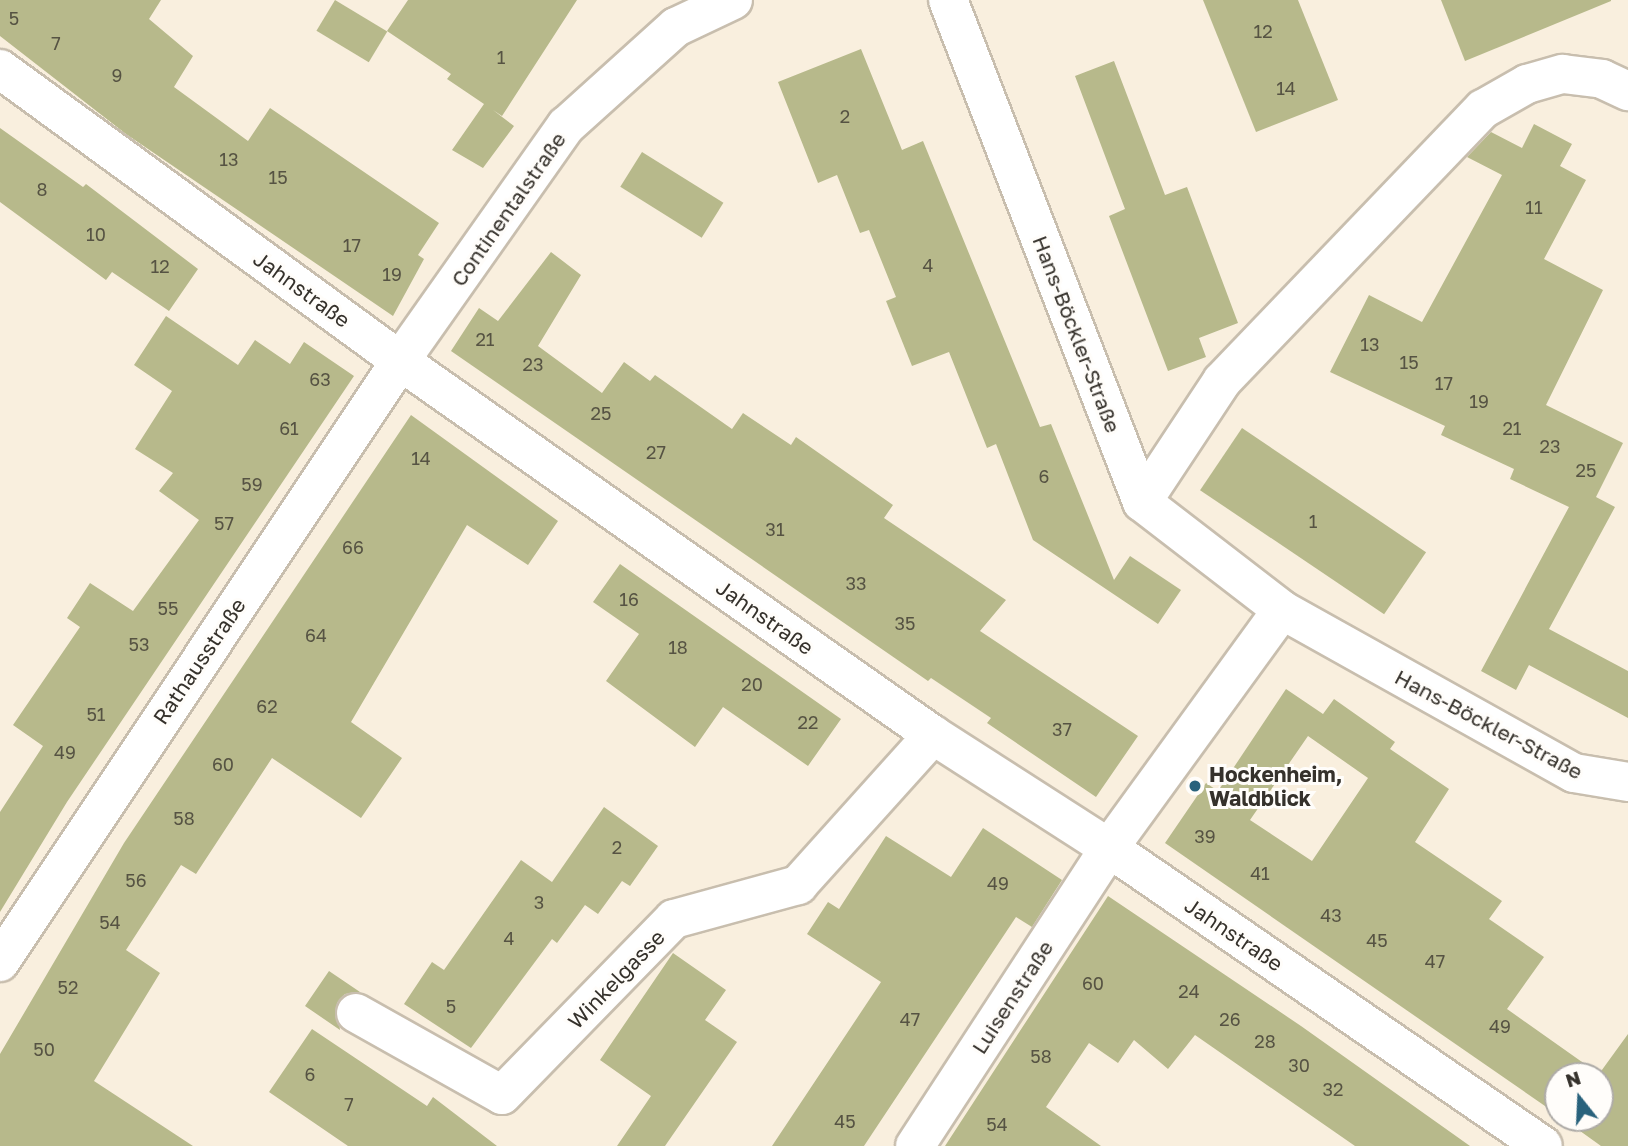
<!DOCTYPE html>
<meta charset="utf-8">
<style>
body{margin:0}
#map{position:relative;width:1628px;height:1146px;overflow:hidden;background:#f9efde;font-family:"Golos Text",sans-serif}
div>[style]{position:absolute}
.building>*{inset:0;background:#b7b98b;transform-origin:0 0}
.roads{filter:drop-shadow(2px 0 #c8beae) drop-shadow(-2px 0 #c8beae) drop-shadow(0 2px #c8beae) drop-shadow(0 -2px #c8beae)}
.street>*{height:38px;margin:-19px;padding:0 19px;transform-origin:19px;border-radius:19px;background:#fff}
.dots>*{width:19px;height:19px;translate:-50% -50%;box-sizing:border-box;border:4px solid #fffdfa;border-radius:50%}
span{translate:-50% -50%;white-space:nowrap;text-align:center;line-height:1.15;-webkit-text-stroke:6px #fffdfa;paint-order:stroke}
.number-label{font-size:18px;color:#565343}
.number-label span{-webkit-text-stroke-width:0}
.street-label{font-size:21px;color:#35312b}
.poi-label{font-size:21px;color:#35312b;font-weight:700}
.left{translate:0 -50%;text-align:left}
.north{position:absolute;left:1544px;top:1062px;width:70px;height:70px;box-sizing:border-box;background:#fffdfa;border:2px solid #aeaba7;border-radius:50%;rotate:342deg;font-size:19px;font-weight:700;line-height:28px;text-align:center;color:#35312b}
.north::after{content:'';display:block;margin:auto;width:24px;height:32px;background:#29627c;clip-path:polygon(50% 0,100% 100%,50% 72%,0 100%)}
</style>
<div id="map">
<div class="building">
<i style="clip-path:polygon(0 0,161px 0,149px 19px,193px 56px,174px 87px,248px 141px,270px 108px,439px 223px,418px 255px,424px 259px,393px 316px,126px 134px,0 36px)"></i>
<i style="left:335px;top:0;width:61px;height:36px;rotate:31deg"></i>
<i style="clip-path:polygon(408px 0,577px 0,502px 116px,493px 110px,514px 126px,483px 168px,452px 150px,484px 104px,447px 79px,451px 74px,387px 31px)"></i>
<i style="clip-path:polygon(1203px 0,1298px 0,1338px 100px,1256px 132px)"></i>
<i style="clip-path:polygon(1441px 0,1611px 0,1611px 1px,1465px 61px)"></i>
<i style="clip-path:polygon(861px 49px,902px 150px,923px 141px,1040px 427px,1051px 424px,1114px 580px,1130px 556px,1181px 590px,1158px 624px,1033px 540px,996px 444px,987px 448px,949px 352px,912px 366px,886px 301px,896px 297px,869px 230px,860px 233px,837px 175px,818px 183px,778px 82px)"></i>
<i style="clip-path:polygon(1114px 61px,1165px 195px,1187px 187px,1238px 323px,1199px 338px,1206px 357px,1168px 371px,1109px 216px,1125px 209px,1075px 76px)"></i>
<i style="clip-path:polygon(1534px 124px,1572px 144px,1560px 166px,1586px 180px,1544px 259px,1603px 290px,1546px 405px,1623px 443px,1596px 497px,1615px 507px,1549px 629px,1628px 671px,1628px 718px,1529px 665px,1516px 690px,1481px 671px,1569px 507px,1510px 479px,1514px 469px,1441px 435px,1445px 426px,1330px 372px,1369px 295px,1422px 322px,1502px 175px,1467px 157px,1491px 132px,1522px 148px)"></i>
<i style="clip-path:polygon(0 128px,83px 187px,86px 184px,198px 269px,169px 311px,112px 272px,106px 280px,0 202px)"></i>
<i style="left:642px;top:152px;width:96px;height:41px;rotate:32deg"></i>
<i style="clip-path:polygon(551px 252px,581px 275px,538px 346px,602px 393px,624px 362px,650px 381px,655px 375px,732px 429px,743px 413px,791px 445px,796px 437px,893px 505px,884px 518px,1006px 600px,980px 631px,1138px 736px,1096px 797px,987px 723px,991px 718px,931px 678px,928px 681px,451px 351px,479px 308px,498px 321px)"></i>
<i style="clip-path:polygon(166px 316px,238px 365px,255px 340px,290px 364px,304px 342px,354px 376px,67px 802px,0 912px,0 812px,43px 746px,13px 725px,80px 627px,67px 618px,90px 583px,133px 611px,199px 520px,159px 491px,173px 473px,135px 449px,172px 391px,134px 365px)"></i>
<i style="clip-path:polygon(411px 415px,558px 521px,528px 565px,467px 525px,351px 722px,402px 758px,361px 818px,272px 758px,196px 874px,181px 865px,126px 950px,160px 973px,94px 1081px,193px 1146px,0 1146px,0 1054px,124px 843px)"></i>
<i style="left:1242px;top:428px;width:222px;height:75px;rotate:34deg"></i>
<i style="clip-path:polygon(620px 564px,841px 719px,808px 766px,723px 707px,695px 747px,606px 681px,639px 634px,593px 602px)"></i>
<i style="clip-path:polygon(evenodd,1286px 689px,1323px 714px,1334px 699px,1395px 742px,1390px 749px,1449px 789px,1415px 842px,1502px 901px,1489px 919px,1544px 957px,1507px 1009px,1599px 1074px,1628px 1034px,1628px 1146px,1601px 1146px,1562px 1118px,1600px 1118px,1600px 1076px,1558px 1076px,1558px 1115px,1165px 843px,1206px 783px,1218px 791px,1286px 689px,1308px 736px,1368px 778px,1312px 861px,1250px 820px,1308px 736px)"></i>
<i style="clip-path:polygon(604px 807px,658px 846px,630px 886px,622px 881px,598px 914px,585px 905px,557px 943px,552px 939px,471px 1048px,404px 1004px,432px 962px,444px 970px,521px 860px,552px 882px)"></i>
<i style="clip-path:polygon(983px 828px,1062px 880px,1032px 927px,1016px 917px,864px 1146px,772px 1146px,881px 982px,807px 934px,828px 902px,839px 909px,886px 836px,951px 877px)"></i>
<i style="clip-path:polygon(1108px 896px,1301px 1026px,1470px 1146px,1355px 1146px,1195px 1035px,1168px 1069px,1134px 1040px,1118px 1063px,1089px 1043px,1046px 1107px,1101px 1146px,945px 1146px)"></i>
<i style="clip-path:polygon(673px 953px,726px 990px,705px 1020px,737px 1042px,665px 1146px,617px 1146px,651px 1096px,600px 1060px)"></i>
<i style="clip-path:polygon(329px 971px,360px 992px,345px 994px,337px 1003px,340px 1030px,305px 1006px)"></i>
<i style="clip-path:polygon(312px 1029px,427px 1106px,433px 1097px,497px 1146px,348px 1146px,269px 1092px)"></i>
</div>
<div class="roads">
<div class="street">
<i style="left:948px;top:0;width:538px;rotate:68.87deg"></i>
<i style="left:1142px;top:502px;width:177px;rotate:37.6deg"></i>
<i style="left:1282px;top:610px;width:334px;rotate:29.2deg"></i>
<i style="left:1574px;top:773px;width:55px;rotate:9.5deg"></i>
<i style="left:0;top:69px;width:495px;rotate:36.1deg"></i>
<i style="left:400px;top:361px;width:651px;rotate:35.06deg"></i>
<i style="left:933px;top:735px;width:209px;rotate:32.7deg"></i>
<i style="left:1109px;top:848px;width:526px;rotate:34.47deg"></i>
<i style="left:1142px;top:502px;width:145px;rotate:-56.5deg"></i>
<i style="left:1222px;top:381px;width:377px;rotate:-46.2deg"></i>
<i style="left:1483px;top:109px;width:51px;rotate:-29.6deg"></i>
<i style="left:1527px;top:84px;width:37px;rotate:-16deg"></i>
<i style="left:1563px;top:74px;width:39px;rotate:7deg"></i>
<i style="left:1602px;top:79px;width:29px;rotate:25deg"></i>
<i style="left:0;top:962px;width:722px;rotate:-56.35deg"></i>
<i style="left:400px;top:361px;width:288px;rotate:-54.8deg"></i>
<i style="left:566px;top:126px;width:148px;rotate:-42deg"></i>
<i style="left:676px;top:27px;width:63px;rotate:-25.3deg"></i>
<i style="left:356px;top:1013px;width:167px;rotate:29.3deg"></i>
<i style="left:502px;top:1095px;width:246px;rotate:-45.7deg"></i>
<i style="left:674px;top:919px;width:129px;rotate:-15.3deg"></i>
<i style="left:798px;top:885px;width:202px;rotate:-48deg"></i>
<i style="left:915px;top:1146px;width:356px;rotate:-56.9deg"></i>
<i style="left:1109px;top:848px;width:294px;rotate:-54deg"></i>
</div>
</div>
<div class="dots">
<i style="left:1195px;top:786px;background:#29627c"></i>
</div>
<div class="number-label">
<span style="left:14px;top:18px">5</span>
<span style="left:1263px;top:31px">12</span>
<span style="left:56px;top:43px">7</span>
<span style="left:501px;top:57px">1</span>
<span style="left:117px;top:75px">9</span>
<span style="left:1286px;top:88px">14</span>
<span style="left:845px;top:116px">2</span>
<span style="left:229px;top:159px">13</span>
<span style="left:278px;top:177px">15</span>
<span style="left:42px;top:189px">8</span>
<span style="left:1534px;top:207px">11</span>
<span style="left:96px;top:234px">10</span>
<span style="left:352px;top:245px">17</span>
<span style="left:928px;top:265px">4</span>
<span style="left:160px;top:266px">12</span>
<span style="left:392px;top:274px">19</span>
<span style="left:485px;top:339px">21</span>
<span style="left:1370px;top:344px">13</span>
<span style="left:1409px;top:362px">15</span>
<span style="left:533px;top:364px">23</span>
<span style="left:320px;top:379px">63</span>
<span style="left:1444px;top:383px">17</span>
<span style="left:1479px;top:401px">19</span>
<span style="left:601px;top:413px">25</span>
<span style="left:289px;top:428px">61</span>
<span style="left:1512px;top:428px">21</span>
<span style="left:1550px;top:446px">23</span>
<span style="left:656px;top:452px">27</span>
<span style="left:421px;top:458px">14</span>
<span style="left:1586px;top:470px">25</span>
<span style="left:1044px;top:476px">6</span>
<span style="left:252px;top:484px">59</span>
<span style="left:1313px;top:521px">1</span>
<span style="left:224px;top:523px">57</span>
<span style="left:775px;top:529px">31</span>
<span style="left:353px;top:547px">66</span>
<span style="left:856px;top:583px">33</span>
<span style="left:629px;top:599px">16</span>
<span style="left:168px;top:608px">55</span>
<span style="left:905px;top:623px">35</span>
<span style="left:316px;top:635px">64</span>
<span style="left:139px;top:644px">53</span>
<span style="left:678px;top:647px">18</span>
<span style="left:752px;top:684px">20</span>
<span style="left:267px;top:706px">62</span>
<span style="left:96px;top:714px">51</span>
<span style="left:808px;top:722px">22</span>
<span style="left:1062px;top:729px">37</span>
<span style="left:65px;top:752px">49</span>
<span style="left:223px;top:764px">60</span>
<span style="left:184px;top:818px">58</span>
<span style="left:1205px;top:836px">39</span>
<span style="left:617px;top:847px">2</span>
<span style="left:1260px;top:873px">41</span>
<span style="left:136px;top:880px">56</span>
<span style="left:998px;top:883px">49</span>
<span style="left:539px;top:902px">3</span>
<span style="left:1331px;top:915px">43</span>
<span style="left:110px;top:922px">54</span>
<span style="left:509px;top:938px">4</span>
<span style="left:1377px;top:940px">45</span>
<span style="left:1435px;top:961px">47</span>
<span style="left:1093px;top:983px">60</span>
<span style="left:68px;top:987px">52</span>
<span style="left:1189px;top:991px">24</span>
<span style="left:451px;top:1006px">5</span>
<span style="left:910px;top:1019px">47</span>
<span style="left:1230px;top:1019px">26</span>
<span style="left:1500px;top:1026px">49</span>
<span style="left:1265px;top:1041px">28</span>
<span style="left:44px;top:1049px">50</span>
<span style="left:1041px;top:1056px">58</span>
<span style="left:1299px;top:1065px">30</span>
<span style="left:310px;top:1074px">6</span>
<span style="left:1333px;top:1089px">32</span>
<span style="left:349px;top:1104px">7</span>
<span style="left:845px;top:1121px">45</span>
<span style="left:997px;top:1124px">54</span>
</div>
<div class="street-label">
<span style="left:508px;top:209px;rotate:-55deg">Continentalstraße</span>
<span style="left:302px;top:289px;rotate:36deg">Jahnstraße</span>
<span style="left:1077px;top:334px;rotate:69deg">Hans-Böckler-Straße</span>
<span style="left:765px;top:617px;rotate:35deg">Jahnstraße</span>
<span style="left:199px;top:661px;rotate:-56deg">Rathausstraße</span>
<span style="left:1489px;top:724px;rotate:28deg">Hans-Böckler-Straße</span>
<span style="left:1234px;top:934px;rotate:34deg">Jahnstraße</span>
<span style="left:616px;top:979px;rotate:-46deg">Winkelgasse</span>
<span style="left:1012px;top:997px;rotate:-57deg">Luisenstraße</span>
</div>
<div class="poi-label">
<span class="left" style="left:1209px;top:786px">Hockenheim,<br>Waldblick</span>
</div>
<div class="north">N</div>
</div>
